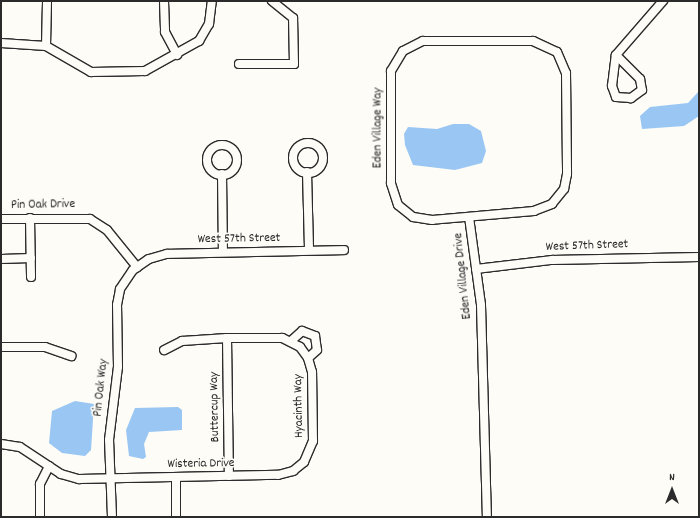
<!DOCTYPE html>
<style>
body{margin:0}
#map{position:relative;width:700px;height:518px;overflow:hidden;background:#fdfcf7;font-family:Dekko,sans-serif}
div>[style]{position:absolute}
.water>*{inset:0;background:#99c6f3}
.roads{filter:drop-shadow(1px 0 #2b2b2b) drop-shadow(-1px 0 #2b2b2b) drop-shadow(0 1px #2b2b2b) drop-shadow(0 -1px #2b2b2b)}
.street>*{height:8px;margin:-4px;padding:0 4px;transform-origin:4px;border-radius:4px;background:#fdfcf7}
.street>.ring{margin:-4px;padding:0;box-sizing:content-box;background:none;border:8px solid #fdfcf7;border-radius:50%}
span{translate:-50% -50%;white-space:nowrap;text-align:center;line-height:1.15;-webkit-text-stroke:3.5px #fdfcf7;paint-order:stroke}
.street-label{font-size:13px;color:#2b2b2b}
.frame{position:absolute;inset:0;border:2px solid #2b2b2b;pointer-events:none}
.north{position:absolute;left:652px;top:470px;width:40px;height:40px;-webkit-text-stroke:3px #fdfcf7;paint-order:stroke;rotate:0deg;font-size:11px;font-weight:700;line-height:16px;text-align:center;color:#2b2b2b}
.north::after{content:'';display:block;margin:auto;width:14px;height:18px;background:#2b2b2b;clip-path:polygon(50% 0,100% 100%,50% 72%,0 100%)}
</style>
<div id="map">
<div class="water">
<i style="clip-path:polygon(699px 91px,699px 116px,684px 126px,642px 129px,640px 116px,650px 107px,688px 103px)"></i>
<i style="clip-path:polygon(453px 124px,469px 124px,481px 131px,486px 151px,482px 163px,455px 170px,413px 165px,405px 145px,404px 134px,408px 127px,437px 129px)"></i>
<i style="clip-path:polygon(75px 401px,94px 404px,91px 450px,85px 456px,62px 453px,49px 443px,52px 411px)"></i>
<i style="clip-path:polygon(178px 407px,182px 410px,182px 430px,149px 432px,144px 444px,146px 457px,143px 459px,129px 456px,126px 430px,135px 408px)"></i>
</div>
<div class="roads">
<div class="street">
<i style="left:164px;top:1px;width:31px;rotate:88deg"></i>
<i style="left:165px;top:32px;width:26px;rotate:62deg"></i>
<i style="left:423px;top:41px;width:110px"></i>
<i style="left:533px;top:41px;width:26px;rotate:25deg"></i>
<i style="left:557px;top:52px;width:23px;rotate:67deg"></i>
<i style="left:566px;top:73px;width:101px;rotate:89.4deg"></i>
<i style="left:567px;top:174px;width:15px;rotate:101deg"></i>
<i style="left:564px;top:189px;width:19px;rotate:129deg"></i>
<i style="left:552px;top:204px;width:19px;rotate:159deg"></i>
<i style="left:534px;top:211px;width:102px;rotate:175deg"></i>
<i style="left:432px;top:220px;width:19px;rotate:-171deg"></i>
<i style="left:413px;top:217px;width:19px;rotate:-141deg"></i>
<i style="left:398px;top:205px;width:23px;rotate:-108deg"></i>
<i style="left:391px;top:183px;width:112px;rotate:-90deg"></i>
<i style="left:391px;top:71px;width:23px;rotate:-59deg"></i>
<i style="left:403px;top:51px;width:22px;rotate:-27deg"></i>
<i style="left:1px;top:43px;width:45px;rotate:3.8deg"></i>
<i style="left:46px;top:46px;width:45px;rotate:-88.7deg"></i>
<i style="left:46px;top:46px;width:52px;rotate:30deg"></i>
<i style="left:91px;top:72px;width:54px;rotate:-1.1deg"></i>
<i style="left:145px;top:71px;width:62px;rotate:-29.1deg"></i>
<i style="left:199px;top:41px;width:20px;rotate:-60deg"></i>
<i style="left:209px;top:24px;width:23px;rotate:-83deg"></i>
<i style="left:616px;top:55px;width:34px;rotate:45deg"></i>
<i style="left:640px;top:79px;width:11px;rotate:80deg"></i>
<i style="left:642px;top:90px;width:14px;rotate:144deg"></i>
<i style="left:631px;top:98px;width:15px;rotate:-176deg"></i>
<i style="left:616px;top:97px;width:12px;rotate:-110deg"></i>
<i style="left:612px;top:86px;width:31px;rotate:-83deg"></i>
<i style="left:616px;top:55px;width:72px;rotate:-49deg"></i>
<i style="left:239px;top:64px;width:55px"></i>
<i style="left:294px;top:64px;width:46px;rotate:-91.2deg"></i>
<i style="left:293px;top:18px;width:27px;rotate:-141deg"></i>
<i class="ring" style="left:293px;top:143px;width:22px;height:22px"></i>
<i class="ring" style="left:207px;top:145px;width:22px;height:22px"></i>
<i style="left:307px;top:172px;width:78px;rotate:88.5deg"></i>
<i style="left:222px;top:174px;width:78px;rotate:89.3deg"></i>
<i style="left:469px;top:217px;width:89px;rotate:82.2deg"></i>
<i style="left:481px;top:305px;width:212px;rotate:88.4deg"></i>
<i style="left:30px;top:218px;width:59px;rotate:89deg"></i>
<i style="left:1px;top:219px;width:89px"></i>
<i style="left:90px;top:219px;width:20px;rotate:33deg"></i>
<i style="left:107px;top:230px;width:48px;rotate:51deg"></i>
<i style="left:1px;top:259px;width:30px;rotate:-2deg"></i>
<i style="left:476px;top:269px;width:77px;rotate:-6.8deg"></i>
<i style="left:552px;top:260px;width:147px;rotate:-1.2deg"></i>
<i style="left:227px;top:338px;width:138px;rotate:89.2deg"></i>
<i style="left:291px;top:341px;width:15px;rotate:-42deg"></i>
<i style="left:302px;top:331px;width:14px;rotate:21deg"></i>
<i style="left:315px;top:336px;width:14px;rotate:82deg"></i>
<i style="left:317px;top:350px;width:12px;rotate:138deg"></i>
<i style="left:1px;top:347px;width:44px"></i>
<i style="left:45px;top:347px;width:28px;rotate:19deg"></i>
<i style="left:1px;top:444px;width:19px;rotate:9deg"></i>
<i style="left:20px;top:447px;width:49px;rotate:33.4deg"></i>
<i style="left:61px;top:474px;width:19px;rotate:16deg"></i>
<i style="left:79px;top:479px;width:199px;rotate:-1.2deg"></i>
<i style="left:278px;top:475px;width:16px;rotate:-15deg"></i>
<i style="left:293px;top:471px;width:14px;rotate:-39deg"></i>
<i style="left:304px;top:462px;width:23px;rotate:-67deg"></i>
<i style="left:313px;top:441px;width:69px;rotate:-90.8deg"></i>
<i style="left:312px;top:372px;width:15px;rotate:-106deg"></i>
<i style="left:308px;top:358px;width:14px;rotate:-126deg"></i>
<i style="left:300px;top:347px;width:20px;rotate:-153deg"></i>
<i style="left:282px;top:338px;width:55px;rotate:180deg"></i>
<i style="left:227px;top:338px;width:45px;rotate:176.2deg"></i>
<i style="left:182px;top:341px;width:20px;rotate:153deg"></i>
<i style="left:176px;top:477px;width:40px;rotate:90deg"></i>
<i style="left:40px;top:517px;width:33px;rotate:-90deg"></i>
<i style="left:40px;top:484px;width:20px;rotate:-63deg"></i>
<i style="left:112px;top:517px;width:77px;rotate:-92.2deg"></i>
<i style="left:109px;top:440px;width:74px;rotate:-83deg"></i>
<i style="left:118px;top:367px;width:62px;rotate:-90.9deg"></i>
<i style="left:117px;top:305px;width:16px;rotate:-79deg"></i>
<i style="left:120px;top:289px;width:23px;rotate:-56deg"></i>
<i style="left:133px;top:270px;width:19px;rotate:-35deg"></i>
<i style="left:149px;top:259px;width:19px;rotate:-16deg"></i>
<i style="left:167px;top:254px;width:177px;rotate:-1.3deg"></i>
</div>
</div>
<div class="street-label">
<span style="left:379px;top:128px;rotate:-90deg">Eden Village Way</span>
<span style="left:43px;top:206px;rotate:-1deg">Pin Oak Drive</span>
<span style="left:239px;top:240px;rotate:-1deg">West 57th Street</span>
<span style="left:587px;top:247px;rotate:-2deg">West 57th Street</span>
<span style="left:464px;top:276px;rotate:-96deg">Eden Village Drive</span>
<span style="left:102px;top:388px;rotate:-84deg">Pin Oak Way</span>
<span style="left:300px;top:406px;rotate:-91deg">Hyacinth Way</span>
<span style="left:216px;top:407px;rotate:-91deg">Buttercup Way</span>
<span style="left:201px;top:465px;rotate:-1deg">Wisteria Drive</span>
</div>
<div class="frame"></div>
<div class="north">N</div>
</div>
